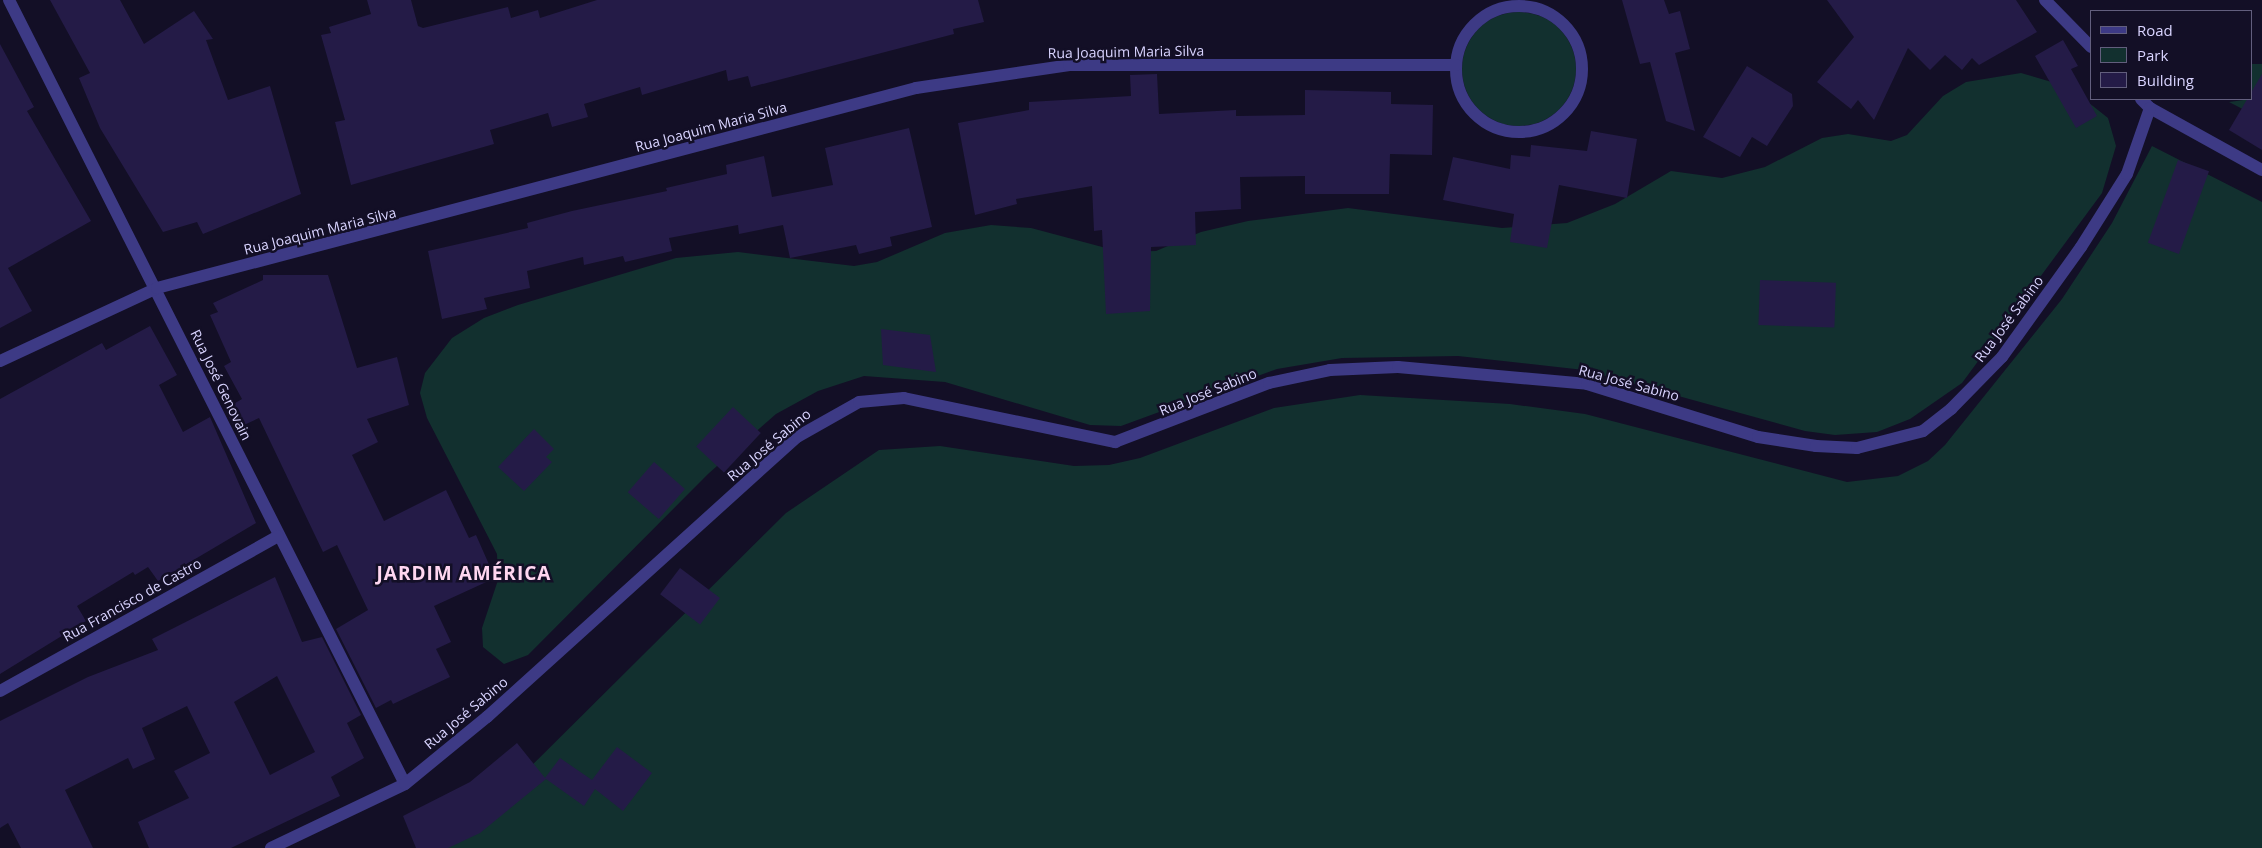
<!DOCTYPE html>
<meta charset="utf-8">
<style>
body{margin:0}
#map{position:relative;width:2262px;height:848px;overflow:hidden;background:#130f26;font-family:"Open Sans",sans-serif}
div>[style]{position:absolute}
.green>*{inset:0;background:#12302f}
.round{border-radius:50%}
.building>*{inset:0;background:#241b47;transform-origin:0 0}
.minor>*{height:12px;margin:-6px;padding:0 6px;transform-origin:6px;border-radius:6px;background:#3d3a85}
.minor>.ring{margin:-6px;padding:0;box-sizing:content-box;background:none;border:12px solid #3d3a85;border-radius:50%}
span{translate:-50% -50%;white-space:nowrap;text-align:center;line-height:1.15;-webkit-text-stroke:5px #130f26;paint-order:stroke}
.street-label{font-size:14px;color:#d9d4ff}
.district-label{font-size:19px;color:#ffd6f0;font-weight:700;letter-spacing:1px}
.legend{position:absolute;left:2090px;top:10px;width:162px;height:90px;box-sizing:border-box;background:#130f26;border:1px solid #625e7d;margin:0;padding:6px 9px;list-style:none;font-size:15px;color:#d9d4ff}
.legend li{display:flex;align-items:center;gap:10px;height:25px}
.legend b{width:25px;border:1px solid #625e7d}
</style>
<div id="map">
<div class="green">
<i class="round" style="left:1462px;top:12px;width:114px;height:114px"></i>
<i style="clip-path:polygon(2251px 64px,2262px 64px,2262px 119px,2229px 102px,2251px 99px)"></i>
<i style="clip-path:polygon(2021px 73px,2069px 87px,2108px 118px,2116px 146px,2102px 193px,1962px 383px,1910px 419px,1877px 432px,1835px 435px,1805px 431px,1584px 370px,1458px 356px,1342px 358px,1277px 369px,1121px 426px,1090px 425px,945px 382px,864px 376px,818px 391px,776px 414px,708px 474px,528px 655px,504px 664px,483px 647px,482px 628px,498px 580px,497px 554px,427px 418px,420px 393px,425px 373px,452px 338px,484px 318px,518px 305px,676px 258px,738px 252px,854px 266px,877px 262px,945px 233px,991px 225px,1031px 228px,1121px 252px,1156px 251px,1201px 232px,1248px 221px,1348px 208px,1502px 228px,1567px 223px,1615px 204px,1671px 171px,1722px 178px,1765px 167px,1822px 138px,1848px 134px,1891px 141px,1907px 135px,1943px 96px,1966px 82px)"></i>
<i style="clip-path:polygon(2152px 146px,2262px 202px,2262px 848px,427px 848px,496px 801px,786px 513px,879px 450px,940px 446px,1074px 466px,1109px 465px,1140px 458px,1274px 408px,1360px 395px,1510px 404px,1585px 414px,1847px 482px,1898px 476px,1928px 461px,1945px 445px,2062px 299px,2112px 223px)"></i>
</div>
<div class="building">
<i style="clip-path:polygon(50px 0,120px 0,144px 44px,194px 11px,213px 39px,206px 40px,228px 100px,270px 86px,301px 194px,203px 234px,197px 222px,163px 232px,100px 128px,79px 78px,90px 73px)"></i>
<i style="clip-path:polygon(367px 0,411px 0,418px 26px,423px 28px,508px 7px,511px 18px,538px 10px,540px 18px,597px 0,978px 0,984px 22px,953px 29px,954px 34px,751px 87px,748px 76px,728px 81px,726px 70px,642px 95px,640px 87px,584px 104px,588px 117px,552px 127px,548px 113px,490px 130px,494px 144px,351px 185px,335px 122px,345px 120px,321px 35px,331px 33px,329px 27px,371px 14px)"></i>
<i style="clip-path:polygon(1622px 0,1664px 0,1669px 14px,1680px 11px,1690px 49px,1675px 53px,1695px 131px,1666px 121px,1650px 62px,1640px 64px)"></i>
<i style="clip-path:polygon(1827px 0,2016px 0,2037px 32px,1979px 65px,1972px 58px,1962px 70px,1945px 55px,1930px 70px,1908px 48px,1874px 120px,1858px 100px,1851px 109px,1817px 82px,1854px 37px)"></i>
<i style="clip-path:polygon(2063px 40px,2078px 66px,2071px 69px,2097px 116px,2076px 128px,2035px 56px)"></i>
<i style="clip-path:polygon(0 44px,34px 107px,27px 111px,91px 221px,8px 268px,32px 311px,0 328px)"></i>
<i style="clip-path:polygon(1747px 66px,1792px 94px,1793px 106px,1767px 146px,1752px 137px,1740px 157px,1703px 137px)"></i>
<i style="clip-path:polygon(1157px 74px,1159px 114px,1236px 110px,1236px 116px,1305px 115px,1305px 90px,1391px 92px,1391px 104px,1433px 105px,1432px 155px,1390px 154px,1389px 194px,1305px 194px,1305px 176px,1240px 177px,1241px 209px,1195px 212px,1196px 245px,1151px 247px,1150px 311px,1106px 314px,1102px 230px,1094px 231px,1092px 186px,1016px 199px,1017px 204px,975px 215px,958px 123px,1029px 110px,1029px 102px,1131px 96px,1130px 75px)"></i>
<i style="clip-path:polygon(2262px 74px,2262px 150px,2229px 130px)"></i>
<i style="clip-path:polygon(909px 128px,932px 227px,890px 237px,892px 246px,859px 254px,856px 245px,790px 258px,783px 225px,739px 234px,738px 225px,669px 238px,672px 251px,625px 262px,623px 256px,584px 265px,583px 257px,527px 271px,530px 288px,484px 298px,487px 309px,442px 319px,428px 251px,528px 228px,527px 223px,572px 211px,667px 191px,666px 188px,727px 174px,726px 165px,764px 156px,772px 197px,833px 185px,825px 148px)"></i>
<i style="clip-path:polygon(1591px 131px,1637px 139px,1627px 198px,1559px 185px,1547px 248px,1510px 242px,1514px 214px,1443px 200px,1453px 157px,1510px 169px,1511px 155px,1530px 157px,1531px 145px,1587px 151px)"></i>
<i style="left:2178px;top:160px;width:33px;height:88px;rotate:20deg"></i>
<i style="clip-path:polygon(263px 275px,328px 275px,357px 368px,397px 357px,409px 405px,367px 419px,378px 442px,352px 455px,384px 521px,446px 490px,469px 538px,476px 535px,495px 578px,434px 606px,451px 642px,436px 649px,450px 677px,393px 704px,391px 700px,376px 708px,336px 629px,368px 610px,337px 545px,323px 552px,259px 418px,235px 429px,225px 409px,242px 399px,224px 366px,231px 362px,210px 315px,218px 312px,213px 303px,263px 280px)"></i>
<i style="left:1760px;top:280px;width:76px;height:45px;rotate:2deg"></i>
<i style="clip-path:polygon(150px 326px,177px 375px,159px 385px,183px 432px,210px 417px,256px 523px,158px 581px,148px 567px,135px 575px,133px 572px,77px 606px,86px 621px,0 674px,0 399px,102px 343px,106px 350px)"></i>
<i style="clip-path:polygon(881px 329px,930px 335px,936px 372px,883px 365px)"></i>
<i style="left:733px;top:407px;width:38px;height:54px;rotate:43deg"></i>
<i style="clip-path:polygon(534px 429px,554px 449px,546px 457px,552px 462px,524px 491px,498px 467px)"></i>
<i style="left:654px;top:462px;width:41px;height:40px;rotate:41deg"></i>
<i style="left:680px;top:568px;width:50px;height:33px;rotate:37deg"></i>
<i style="clip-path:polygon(evenodd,275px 577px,302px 642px,322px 637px,361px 715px,347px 723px,364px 758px,331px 777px,340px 796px,231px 848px,149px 848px,138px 822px,189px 798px,174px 771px,210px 753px,187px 706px,142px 728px,155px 759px,133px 769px,128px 758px,65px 790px,93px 848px,21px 848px,8px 823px,0 828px,0 721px,88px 677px,158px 650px,152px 639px,275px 577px,277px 676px,315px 752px,270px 775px,234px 702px,277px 676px)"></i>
<i style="clip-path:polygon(517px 743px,545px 778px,560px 758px,592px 780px,617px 747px,652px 773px,623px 811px,595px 789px,584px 806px,546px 779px,480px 833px,448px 848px,416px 848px,403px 816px,470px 782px)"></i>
</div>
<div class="minor">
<i style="left:9px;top:0;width:878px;rotate:63.2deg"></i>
<i style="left:2045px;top:0;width:66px;rotate:45.6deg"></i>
<i class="ring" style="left:1456px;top:6px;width:114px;height:114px"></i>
<i style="left:2141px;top:99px;width:13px;rotate:45deg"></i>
<i style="left:2150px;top:108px;width:128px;rotate:29deg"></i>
<i style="left:0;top:361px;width:173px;rotate:-24.9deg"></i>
<i style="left:157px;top:288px;width:785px;rotate:-14.76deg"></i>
<i style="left:916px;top:88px;width:155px;rotate:-8.5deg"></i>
<i style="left:1069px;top:65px;width:387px"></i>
<i style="left:0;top:691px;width:318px;rotate:-29.1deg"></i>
<i style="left:271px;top:848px;width:148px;rotate:-25.5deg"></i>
<i style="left:405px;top:784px;width:106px;rotate:-39.3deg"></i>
<i style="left:487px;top:717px;width:418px;rotate:-42.1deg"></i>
<i style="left:797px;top:437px;width:71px;rotate:-29.4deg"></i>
<i style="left:859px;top:402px;width:45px;rotate:-5.1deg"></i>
<i style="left:904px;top:398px;width:216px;rotate:11.8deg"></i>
<i style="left:1115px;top:442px;width:165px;rotate:-21deg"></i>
<i style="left:1269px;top:383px;width:62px;rotate:-12deg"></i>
<i style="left:1330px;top:370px;width:68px;rotate:-2.5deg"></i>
<i style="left:1398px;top:367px;width:190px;rotate:5.1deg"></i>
<i style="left:1587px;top:384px;width:179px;rotate:17.2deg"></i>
<i style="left:1758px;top:437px;width:59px;rotate:8.8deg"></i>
<i style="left:1816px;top:446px;width:41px;rotate:2.8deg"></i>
<i style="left:1857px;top:448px;width:68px;rotate:-14.4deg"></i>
<i style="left:1923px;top:431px;width:36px;rotate:-38deg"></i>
<i style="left:1951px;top:409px;width:73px;rotate:-45.6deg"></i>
<i style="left:2002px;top:357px;width:135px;rotate:-54.3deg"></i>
<i style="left:2081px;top:247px;width:86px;rotate:-57.8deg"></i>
<i style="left:2127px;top:174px;width:70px;rotate:-70.8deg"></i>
</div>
<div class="street-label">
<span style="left:1126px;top:52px;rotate:-1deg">Rua Joaquim Maria Silva</span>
<span style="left:711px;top:127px;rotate:-15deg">Rua Joaquim Maria Silva</span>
<span style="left:320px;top:231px;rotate:-14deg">Rua Joaquim Maria Silva</span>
<span style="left:2009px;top:319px;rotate:-53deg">Rua José Sabino</span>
<span style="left:1629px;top:383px;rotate:15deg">Rua José Sabino</span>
<span style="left:221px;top:385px;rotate:64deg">Rua José Genovain</span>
<span style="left:1208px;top:392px;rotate:-22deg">Rua José Sabino</span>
<span style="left:769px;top:445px;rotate:-40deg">Rua José Sabino</span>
<span style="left:132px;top:600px;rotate:-29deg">Rua Francisco de Castro</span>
<span style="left:466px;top:713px;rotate:-40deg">Rua José Sabino</span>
</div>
<div class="district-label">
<span style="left:464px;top:574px">JARDIM AMÉRICA</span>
</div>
<ul class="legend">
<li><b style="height:6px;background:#3d3a85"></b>Road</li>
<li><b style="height:14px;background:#12302f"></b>Park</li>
<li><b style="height:14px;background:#241b47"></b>Building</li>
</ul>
</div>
